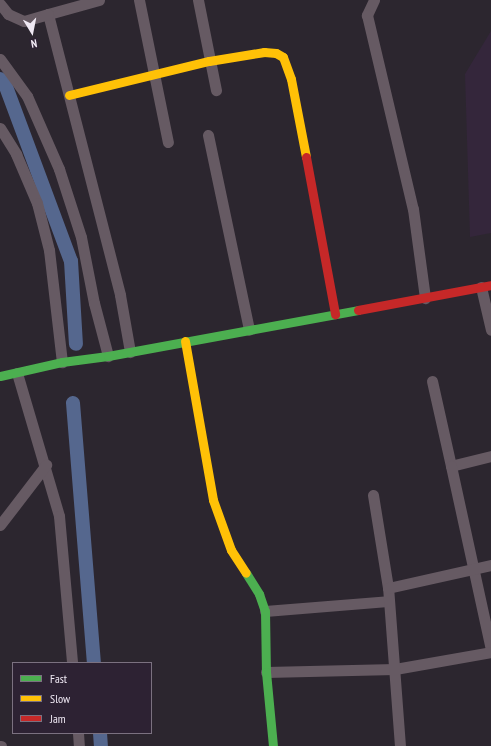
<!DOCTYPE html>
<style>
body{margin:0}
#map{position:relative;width:491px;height:746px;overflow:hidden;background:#2c262f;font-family:"PT Sans Narrow",sans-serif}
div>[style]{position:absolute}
.built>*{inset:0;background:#34263b}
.canal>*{height:14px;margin:-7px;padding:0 7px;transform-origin:7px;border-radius:7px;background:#55678e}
.street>*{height:11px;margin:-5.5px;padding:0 5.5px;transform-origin:5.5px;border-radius:5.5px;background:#665a63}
.fast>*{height:9px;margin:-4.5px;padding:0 4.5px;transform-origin:4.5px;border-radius:4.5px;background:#4caf50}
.slow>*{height:9px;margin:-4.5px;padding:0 4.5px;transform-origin:4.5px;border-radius:4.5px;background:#ffc107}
.jam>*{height:9px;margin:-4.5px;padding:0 4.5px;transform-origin:4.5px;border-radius:4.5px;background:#c62828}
span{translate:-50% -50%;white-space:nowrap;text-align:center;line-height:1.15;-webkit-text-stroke:4px #2d2233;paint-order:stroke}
.legend{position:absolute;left:12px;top:662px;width:140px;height:72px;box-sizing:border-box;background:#2d2233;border:1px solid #7b7180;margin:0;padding:5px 7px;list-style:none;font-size:12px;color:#efe8f3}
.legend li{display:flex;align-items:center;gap:8px;height:20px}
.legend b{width:20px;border:1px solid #7b7180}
.north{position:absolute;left:12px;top:12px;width:40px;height:40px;-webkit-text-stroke:3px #2d2233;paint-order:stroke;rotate:170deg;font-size:11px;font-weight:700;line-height:16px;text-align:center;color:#efe8f3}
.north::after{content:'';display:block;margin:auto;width:14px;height:18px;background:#efe8f3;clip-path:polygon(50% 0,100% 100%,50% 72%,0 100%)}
</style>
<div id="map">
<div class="built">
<i style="clip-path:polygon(491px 31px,491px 233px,470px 237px,465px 74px)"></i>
</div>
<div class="canal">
<i style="left:0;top:79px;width:7px;rotate:45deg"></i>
<i style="left:5px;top:84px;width:189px;rotate:69.6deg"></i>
<i style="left:71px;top:261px;width:83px;rotate:86.6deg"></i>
<i style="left:73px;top:403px;width:261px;rotate:85.4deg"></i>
<i style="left:100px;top:733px;width:13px;rotate:86deg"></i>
</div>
<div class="street">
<i style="left:99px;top:0;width:53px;rotate:164.6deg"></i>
<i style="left:48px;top:14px;width:290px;rotate:75.6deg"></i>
<i style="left:120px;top:295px;width:58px;rotate:80deg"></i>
<i style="left:139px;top:0;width:145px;rotate:78.5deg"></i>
<i style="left:198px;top:0;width:92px;rotate:78.7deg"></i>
<i style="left:374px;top:0;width:17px;rotate:115deg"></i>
<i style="left:367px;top:15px;width:199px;rotate:76.7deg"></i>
<i style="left:413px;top:209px;width:90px;rotate:82.3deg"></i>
<i style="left:0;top:4px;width:13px;rotate:51deg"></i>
<i style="left:8px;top:14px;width:17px;rotate:24deg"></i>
<i style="left:24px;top:21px;width:25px;rotate:-16deg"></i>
<i style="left:0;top:59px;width:46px;rotate:53.9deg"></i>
<i style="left:27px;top:96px;width:80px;rotate:66.3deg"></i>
<i style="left:59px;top:169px;width:71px;rotate:72.1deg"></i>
<i style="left:81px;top:237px;width:67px;rotate:78.9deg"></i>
<i style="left:94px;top:303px;width:55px;rotate:75.2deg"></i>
<i style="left:0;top:128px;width:31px;rotate:58deg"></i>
<i style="left:16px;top:154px;width:53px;rotate:66.8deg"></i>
<i style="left:37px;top:203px;width:49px;rotate:75.7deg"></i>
<i style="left:49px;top:250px;width:113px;rotate:83.4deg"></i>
<i style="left:208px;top:135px;width:199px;rotate:78.1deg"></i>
<i style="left:481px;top:287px;width:44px;rotate:76.9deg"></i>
<i style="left:17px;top:373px;width:149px;rotate:73.6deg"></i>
<i style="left:59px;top:516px;width:148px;rotate:84.9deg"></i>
<i style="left:432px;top:381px;width:87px;rotate:77.4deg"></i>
<i style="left:491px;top:456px;width:41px;rotate:166deg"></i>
<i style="left:451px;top:466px;width:187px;rotate:77.7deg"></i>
<i style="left:373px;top:495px;width:94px;rotate:80.8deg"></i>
<i style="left:0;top:525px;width:76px;rotate:-52.5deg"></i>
<i style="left:265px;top:611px;width:123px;rotate:-4.6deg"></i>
<i style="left:266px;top:672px;width:129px;rotate:-1.3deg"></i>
<i style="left:395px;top:669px;width:97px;rotate:-10deg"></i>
<i style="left:78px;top:733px;width:13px;rotate:86deg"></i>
<i style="left:0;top:746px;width:1px"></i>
<i style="left:400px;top:746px;width:158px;rotate:-94.3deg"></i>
<i style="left:388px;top:588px;width:106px;rotate:-12.6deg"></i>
</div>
<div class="fast">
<i style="left:0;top:376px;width:64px;rotate:-12.7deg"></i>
<i style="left:62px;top:362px;width:46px;rotate:-7.4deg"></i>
<i style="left:108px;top:356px;width:254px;rotate:-10.4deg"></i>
<i style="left:246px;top:573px;width:25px;rotate:58deg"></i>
<i style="left:259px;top:594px;width:18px;rotate:71deg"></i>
<i style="left:265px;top:611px;width:61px;rotate:89.1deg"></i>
<i style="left:266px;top:672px;width:74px;rotate:84.6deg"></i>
</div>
<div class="slow">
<i style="left:69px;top:95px;width:144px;rotate:-13.7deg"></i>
<i style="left:209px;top:61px;width:56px;rotate:-9.3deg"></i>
<i style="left:264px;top:52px;width:12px;rotate:5deg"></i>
<i style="left:276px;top:53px;width:8px;rotate:30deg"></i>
<i style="left:283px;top:57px;width:23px;rotate:70deg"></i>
<i style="left:291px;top:79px;width:79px;rotate:79.1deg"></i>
<i style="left:185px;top:341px;width:161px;rotate:80deg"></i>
<i style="left:213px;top:500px;width:53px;rotate:70.2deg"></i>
<i style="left:231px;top:550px;width:27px;rotate:57deg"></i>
</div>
<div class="jam">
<i style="left:306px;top:157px;width:160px;rotate:79.5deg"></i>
<i style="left:358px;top:310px;width:135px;rotate:-10.6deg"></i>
</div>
<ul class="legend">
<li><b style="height:5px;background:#4caf50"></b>Fast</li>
<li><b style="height:5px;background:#ffc107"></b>Slow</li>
<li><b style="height:5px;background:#c62828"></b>Jam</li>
</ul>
<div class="north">N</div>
</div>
